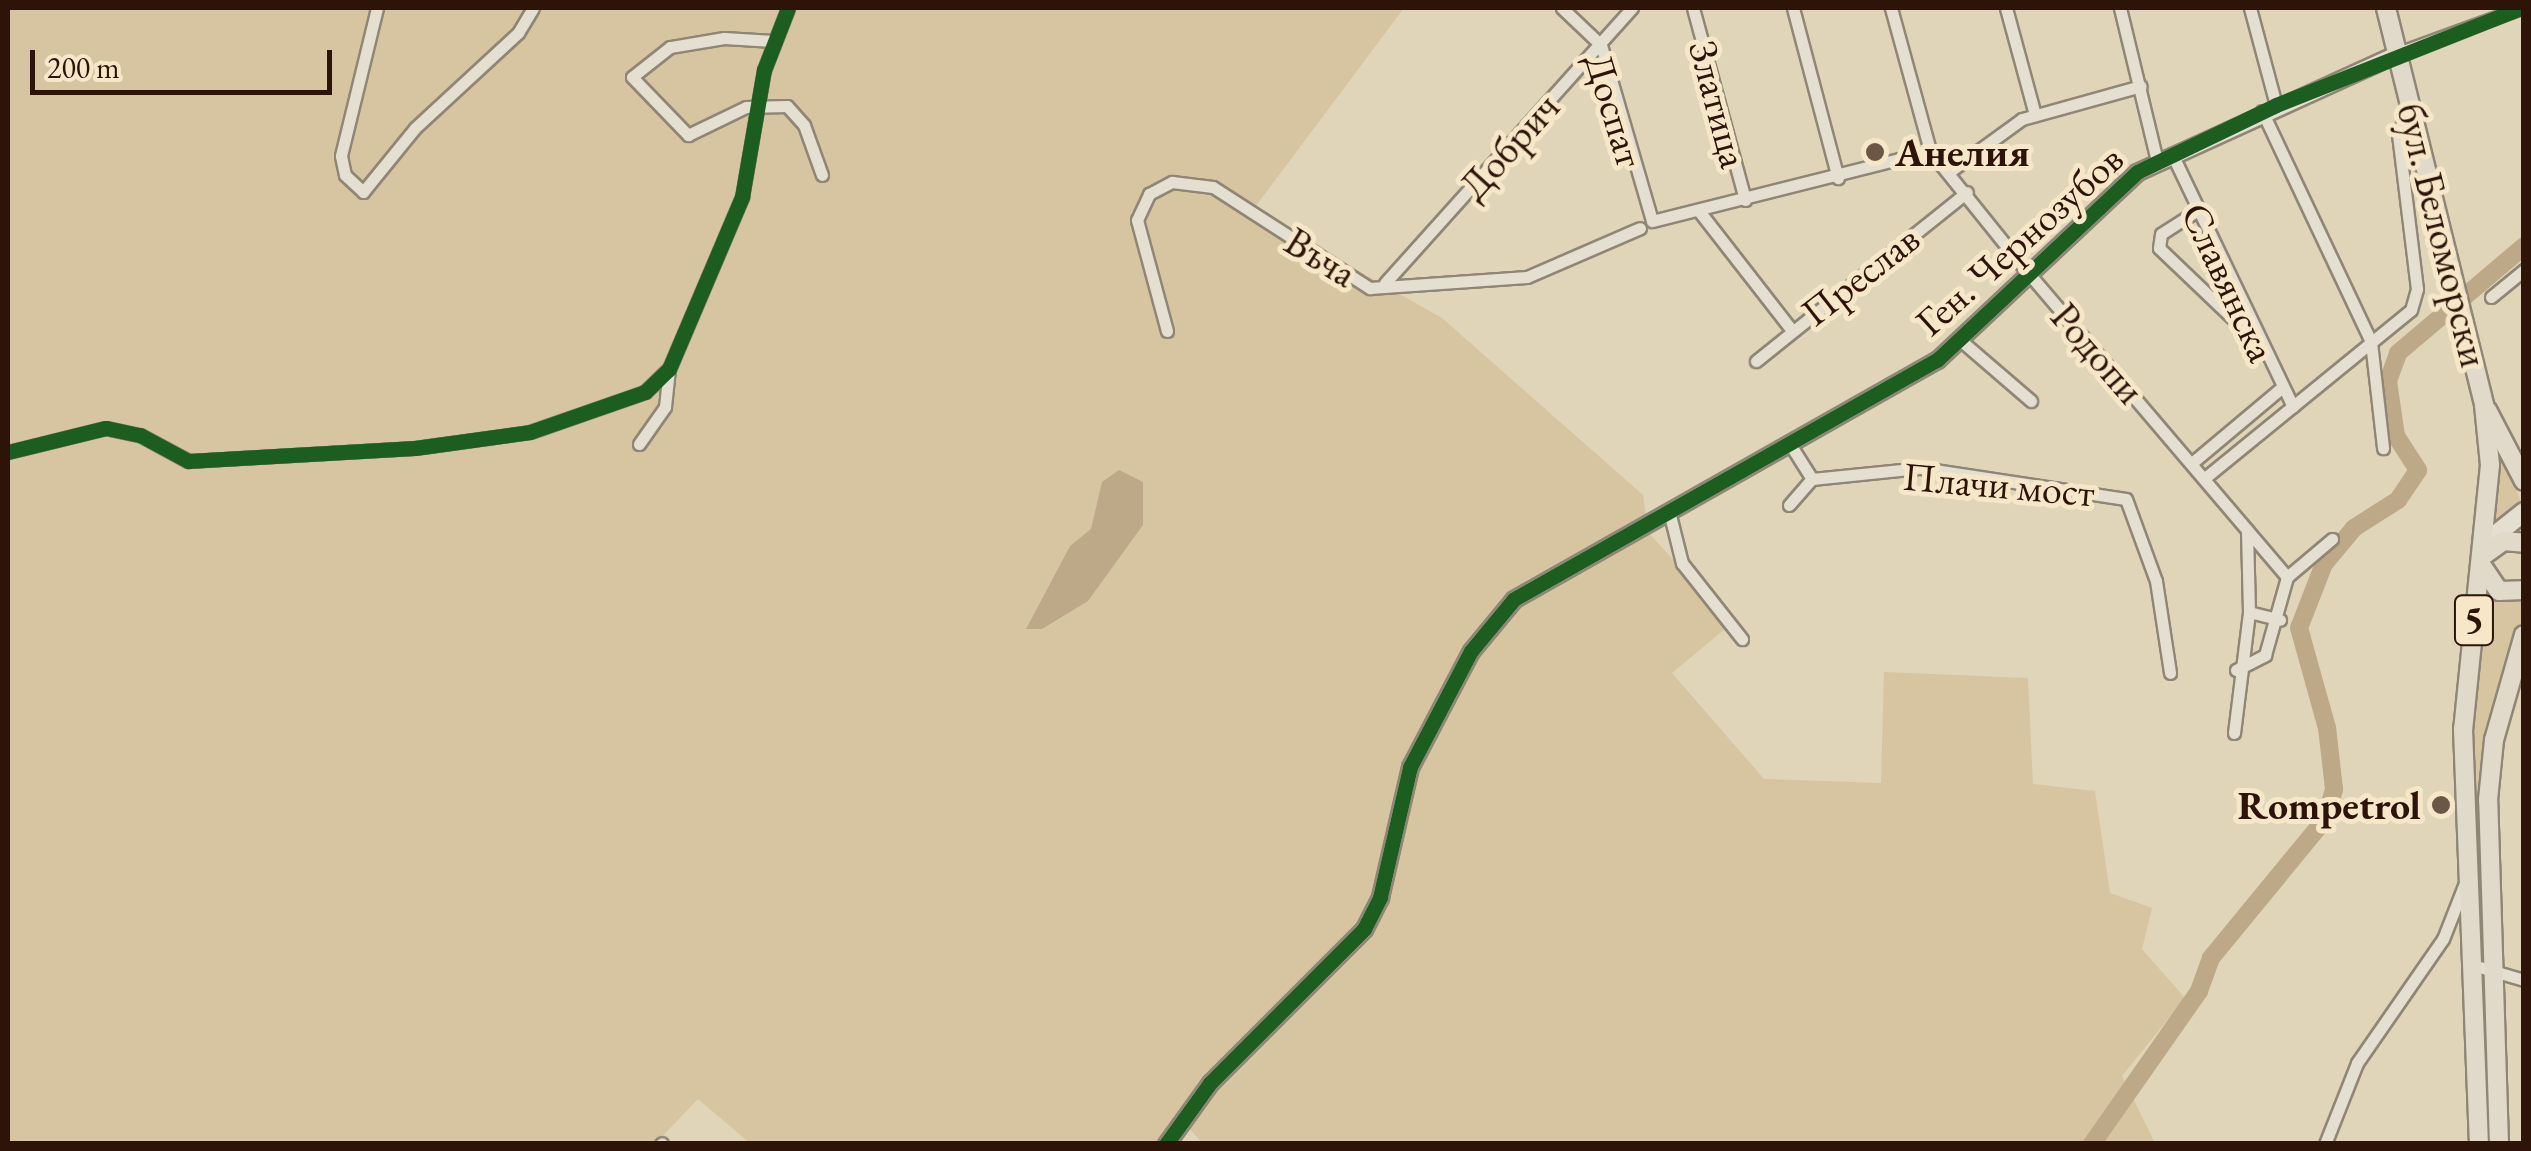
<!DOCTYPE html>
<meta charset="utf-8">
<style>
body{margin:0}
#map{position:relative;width:2531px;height:1151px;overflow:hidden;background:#e0d4b9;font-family:"EB Garamond",serif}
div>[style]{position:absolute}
.green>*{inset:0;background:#d7c5a1}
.water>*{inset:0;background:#bda987}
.river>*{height:18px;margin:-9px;padding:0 9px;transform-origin:9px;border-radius:9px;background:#bda987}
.roads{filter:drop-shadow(2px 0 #908676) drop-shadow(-2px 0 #908676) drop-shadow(0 2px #908676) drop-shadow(0 -2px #908676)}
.minor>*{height:11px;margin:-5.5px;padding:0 5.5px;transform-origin:5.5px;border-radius:5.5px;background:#e5dfd2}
.tertiary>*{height:15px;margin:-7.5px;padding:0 7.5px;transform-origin:7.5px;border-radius:7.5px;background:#e5dfd2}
.secondary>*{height:18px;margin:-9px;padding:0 9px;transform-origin:9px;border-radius:9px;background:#e5dfd2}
.primary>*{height:18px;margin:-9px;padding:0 9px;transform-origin:9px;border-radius:9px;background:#e1daca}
.cycleway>*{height:15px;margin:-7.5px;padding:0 7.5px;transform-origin:7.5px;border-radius:7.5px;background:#1b5e20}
.dots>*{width:28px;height:28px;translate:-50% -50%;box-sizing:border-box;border:5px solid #f5e7c7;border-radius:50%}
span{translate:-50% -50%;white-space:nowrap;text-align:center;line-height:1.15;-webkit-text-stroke:10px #f5e7c7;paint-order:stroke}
.shield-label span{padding:2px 8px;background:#f5e7c7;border:2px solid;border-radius:8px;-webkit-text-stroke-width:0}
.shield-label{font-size:38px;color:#2d1308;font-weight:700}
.street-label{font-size:40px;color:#2d1308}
.poi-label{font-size:40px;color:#2d1308;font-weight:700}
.left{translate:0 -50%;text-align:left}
.right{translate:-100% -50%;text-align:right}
.frame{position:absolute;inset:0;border:10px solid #2d1308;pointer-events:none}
.scale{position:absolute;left:30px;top:50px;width:302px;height:45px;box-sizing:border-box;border:5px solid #2d1308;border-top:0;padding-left:12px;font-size:30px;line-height:35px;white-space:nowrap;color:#2d1308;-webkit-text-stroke:8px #f5e7c7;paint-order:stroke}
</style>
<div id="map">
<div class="green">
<i style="clip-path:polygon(8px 8px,1404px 8px,1252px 211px,1442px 318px,1643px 495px,1647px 524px,1559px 573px,1648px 532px,1731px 624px,1672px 673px,1764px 779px,1881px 783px,1884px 672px,2028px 678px,2033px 784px,2095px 791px,2110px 893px,2152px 908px,2142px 949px,2185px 998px,2122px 1076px,2155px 1143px,1203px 1144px,1182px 1120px,1165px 1143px,751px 1144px,698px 1099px,656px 1143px,8px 1143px)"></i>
<i style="clip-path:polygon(2495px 441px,2523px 506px,2493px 530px,2496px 482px)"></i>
<i style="clip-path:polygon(2485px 586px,2523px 596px,2524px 612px,2496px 704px,2481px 815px,2483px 938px,2469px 742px)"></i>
</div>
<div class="water">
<i style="clip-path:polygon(1119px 470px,1143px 482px,1143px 525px,1088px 601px,1042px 629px,1026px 629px,1070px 546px,1091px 529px,1102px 482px)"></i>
</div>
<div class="river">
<i style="left:2092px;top:1144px;width:187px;rotate:-55deg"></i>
<i style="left:2199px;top:991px;width:35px;rotate:-70deg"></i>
<i style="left:2211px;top:958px;width:180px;rotate:-50.6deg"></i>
<i style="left:2325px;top:819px;width:31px;rotate:-73deg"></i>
<i style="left:2334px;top:789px;width:61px;rotate:-96.5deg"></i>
<i style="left:2327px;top:728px;width:104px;rotate:-105.6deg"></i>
<i style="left:2299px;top:628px;width:69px;rotate:-68.7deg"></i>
<i style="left:2324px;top:564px;width:47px;rotate:-50.2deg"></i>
<i style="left:2354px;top:528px;width:52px;rotate:-32.5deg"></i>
<i style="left:2398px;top:500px;width:36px;rotate:-56deg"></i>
<i style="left:2418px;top:470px;width:40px;rotate:-122.9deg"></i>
<i style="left:2396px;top:436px;width:56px;rotate:-98.3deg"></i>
<i style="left:2388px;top:381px;width:30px;rotate:-70deg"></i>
<i style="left:2398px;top:353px;width:165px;rotate:-40.3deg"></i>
</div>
<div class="roads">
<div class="minor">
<i style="left:377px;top:8px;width:152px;rotate:103.7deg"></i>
<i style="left:341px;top:156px;width:19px;rotate:78deg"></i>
<i style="left:345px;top:175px;width:25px;rotate:43deg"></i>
<i style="left:363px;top:192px;width:82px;rotate:-50.9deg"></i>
<i style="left:415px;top:128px;width:140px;rotate:-42.7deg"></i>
<i style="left:518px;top:33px;width:29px;rotate:-59deg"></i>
<i style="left:1562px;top:8px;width:54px;rotate:43.5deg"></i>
<i style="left:1601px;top:45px;width:183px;rotate:73.8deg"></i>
<i style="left:1652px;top:221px;width:287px;rotate:-14.1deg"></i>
<i style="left:1693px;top:8px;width:199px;rotate:74.8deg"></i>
<i style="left:1793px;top:8px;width:176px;rotate:75.2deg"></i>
<i style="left:1891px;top:8px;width:148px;rotate:74.7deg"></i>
<i style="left:1930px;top:151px;width:151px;rotate:51.2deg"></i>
<i style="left:2025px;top:269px;width:404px;rotate:49.6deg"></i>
<i style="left:2287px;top:577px;width:59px;rotate:-40.2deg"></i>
<i style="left:2006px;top:8px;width:111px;rotate:74.8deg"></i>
<i style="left:2120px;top:8px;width:157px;rotate:76.4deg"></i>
<i style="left:2250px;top:8px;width:100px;rotate:75deg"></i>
<i style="left:773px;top:41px;width:49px;rotate:-176.5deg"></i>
<i style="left:724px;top:38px;width:55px;rotate:170.5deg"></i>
<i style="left:670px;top:47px;width:48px;rotate:141.7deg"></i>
<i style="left:632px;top:77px;width:81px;rotate:46deg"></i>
<i style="left:688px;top:135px;width:64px;rotate:-25.8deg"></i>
<i style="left:746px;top:107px;width:41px;rotate:-1.4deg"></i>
<i style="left:787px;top:106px;width:25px;rotate:48deg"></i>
<i style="left:804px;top:125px;width:53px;rotate:70.2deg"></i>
<i style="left:2398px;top:53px;width:131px;rotate:-20.1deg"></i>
<i style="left:2262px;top:111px;width:255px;rotate:64.7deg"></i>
<i style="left:2371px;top:342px;width:107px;rotate:83.5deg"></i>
<i style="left:2172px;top:154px;width:280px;rotate:64.4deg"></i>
<i style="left:1949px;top:172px;width:90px;rotate:-36deg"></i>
<i style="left:2022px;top:119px;width:123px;rotate:-15.5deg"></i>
<i style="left:1699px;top:211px;width:150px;rotate:52.1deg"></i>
<i style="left:2195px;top:212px;width:40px;rotate:147.1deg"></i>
<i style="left:2161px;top:234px;width:14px;rotate:98deg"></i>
<i style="left:2159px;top:248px;width:129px;rotate:43.7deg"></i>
<i style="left:1385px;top:283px;width:370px;rotate:-48.1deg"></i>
<i style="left:2491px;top:297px;width:43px;rotate:-39.3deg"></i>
<i style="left:1167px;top:331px;width:115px;rotate:-105.1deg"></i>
<i style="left:1137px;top:220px;width:29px;rotate:-65deg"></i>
<i style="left:1149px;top:194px;width:26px;rotate:-28deg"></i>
<i style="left:1172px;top:182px;width:41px;rotate:7deg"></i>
<i style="left:1213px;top:187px;width:187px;rotate:32.8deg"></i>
<i style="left:1370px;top:288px;width:157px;rotate:-4deg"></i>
<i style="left:1527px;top:277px;width:123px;rotate:-23.4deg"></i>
<i style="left:1959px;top:339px;width:95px;rotate:40.7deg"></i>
<i style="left:1756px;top:361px;width:270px;rotate:-38.7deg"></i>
<i style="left:639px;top:444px;width:45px;rotate:-54.9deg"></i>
<i style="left:665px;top:407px;width:38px;rotate:-84deg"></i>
<i style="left:8px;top:452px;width:101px;rotate:-13.8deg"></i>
<i style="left:106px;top:428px;width:35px;rotate:12deg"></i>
<i style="left:140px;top:435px;width:55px;rotate:28.4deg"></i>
<i style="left:188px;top:461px;width:227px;rotate:-3.3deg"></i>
<i style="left:415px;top:448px;width:116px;rotate:-7.9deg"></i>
<i style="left:530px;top:432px;width:122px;rotate:-19.2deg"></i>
<i style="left:645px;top:392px;width:33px;rotate:-44deg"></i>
<i style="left:669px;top:369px;width:187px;rotate:-67deg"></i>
<i style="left:742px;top:197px;width:129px;rotate:-80.2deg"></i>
<i style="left:764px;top:70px;width:66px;rotate:-68.8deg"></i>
<i style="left:2193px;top:462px;width:114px;rotate:-40deg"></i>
<i style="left:2206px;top:477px;width:264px;rotate:-39.2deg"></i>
<i style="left:2411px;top:310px;width:22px;rotate:-74deg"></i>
<i style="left:2417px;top:289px;width:156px;rotate:-97deg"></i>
<i style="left:2398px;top:134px;width:31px;rotate:-68deg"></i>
<i style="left:1812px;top:479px;width:110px;rotate:-5.8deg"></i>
<i style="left:1921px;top:468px;width:207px;rotate:8.6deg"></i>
<i style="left:2126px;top:499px;width:87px;rotate:69.9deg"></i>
<i style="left:2156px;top:581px;width:93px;rotate:81.3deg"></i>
<i style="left:1789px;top:505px;width:35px;rotate:-49deg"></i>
<i style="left:1812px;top:479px;width:41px;rotate:-122.2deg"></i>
<i style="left:1669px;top:511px;width:54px;rotate:76deg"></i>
<i style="left:1682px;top:563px;width:97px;rotate:51.7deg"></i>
<i style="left:2249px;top:612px;width:32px;rotate:14deg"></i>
<i style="left:2236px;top:670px;width:33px;rotate:-27deg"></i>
<i style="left:2265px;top:655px;width:81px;rotate:-74.2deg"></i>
<i style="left:2234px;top:733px;width:122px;rotate:-82.9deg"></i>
<i style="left:2249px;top:612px;width:82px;rotate:-91.4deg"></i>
<i style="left:2473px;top:965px;width:53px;rotate:16.4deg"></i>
<i style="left:661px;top:1144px;width:1px;rotate:-45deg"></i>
<i style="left:2325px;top:1144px;width:87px;rotate:-68.4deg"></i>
<i style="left:2357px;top:1063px;width:151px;rotate:-55.3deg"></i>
<i style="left:2443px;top:939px;width:60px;rotate:-68.6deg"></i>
</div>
<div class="tertiary">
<i style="left:1166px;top:1144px;width:75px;rotate:-54.2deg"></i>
<i style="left:1210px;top:1083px;width:218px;rotate:-45deg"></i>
<i style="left:1364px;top:929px;width:36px;rotate:-63deg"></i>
<i style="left:1380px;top:897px;width:133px;rotate:-77deg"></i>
<i style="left:1410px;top:767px;width:131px;rotate:-62.3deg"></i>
<i style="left:1471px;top:651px;width:67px;rotate:-50.4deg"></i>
<i style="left:1514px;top:599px;width:486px;rotate:-29.5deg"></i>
<i style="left:1937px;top:360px;width:274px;rotate:-43.2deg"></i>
<i style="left:2137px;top:172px;width:287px;rotate:-24.5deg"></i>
</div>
<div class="secondary">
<i style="left:2485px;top:543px;width:50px;rotate:-38.5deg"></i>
</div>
<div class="primary">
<i style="left:2386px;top:8px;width:409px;rotate:76.1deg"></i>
<i style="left:2484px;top:405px;width:60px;rotate:84.3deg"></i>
<i style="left:2490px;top:465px;width:265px;rotate:95.8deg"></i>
<i style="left:2463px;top:729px;width:415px;rotate:87.8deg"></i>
<i style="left:2487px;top:410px;width:80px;rotate:62.5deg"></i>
<i style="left:2484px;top:555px;width:24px;rotate:-36deg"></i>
<i style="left:2503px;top:541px;width:21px;rotate:5deg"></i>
<i style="left:2482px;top:566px;width:30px;rotate:56deg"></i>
<i style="left:2499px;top:591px;width:25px;rotate:-2deg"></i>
<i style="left:2499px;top:1144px;width:344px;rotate:-91.8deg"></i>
<i style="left:2488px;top:800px;width:60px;rotate:-84.3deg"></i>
<i style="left:2494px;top:740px;width:109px;rotate:-74.1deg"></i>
</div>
</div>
<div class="cycleway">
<i style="left:8px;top:452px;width:101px;rotate:-13.8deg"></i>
<i style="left:106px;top:428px;width:35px;rotate:12deg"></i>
<i style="left:140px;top:435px;width:55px;rotate:28.4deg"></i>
<i style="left:188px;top:461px;width:227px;rotate:-3.3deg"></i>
<i style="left:415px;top:448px;width:116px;rotate:-7.9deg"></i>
<i style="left:530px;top:432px;width:122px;rotate:-19.2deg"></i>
<i style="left:645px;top:392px;width:33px;rotate:-44deg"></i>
<i style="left:669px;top:369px;width:187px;rotate:-67deg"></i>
<i style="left:742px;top:197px;width:129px;rotate:-80.2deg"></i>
<i style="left:764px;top:70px;width:66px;rotate:-68.8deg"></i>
<i style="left:1166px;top:1144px;width:75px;rotate:-54.2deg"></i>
<i style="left:1210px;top:1083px;width:218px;rotate:-45deg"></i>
<i style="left:1364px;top:929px;width:36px;rotate:-63deg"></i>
<i style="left:1380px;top:897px;width:133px;rotate:-77deg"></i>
<i style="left:1410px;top:767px;width:131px;rotate:-62.3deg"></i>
<i style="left:1471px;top:651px;width:67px;rotate:-50.4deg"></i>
<i style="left:1514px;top:599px;width:486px;rotate:-29.5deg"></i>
<i style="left:1937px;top:360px;width:274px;rotate:-43.2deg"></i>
<i style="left:2137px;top:172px;width:154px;rotate:-25.7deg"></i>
<i style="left:2276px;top:105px;width:264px;rotate:-21.6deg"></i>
</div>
<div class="dots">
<i style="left:1875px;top:152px;background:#6c5746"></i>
<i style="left:2441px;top:805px;background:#6c5746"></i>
</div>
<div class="shield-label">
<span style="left:2474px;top:620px">5</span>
</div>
<div class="street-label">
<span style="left:1719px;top:104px;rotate:75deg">Златица</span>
<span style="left:1615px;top:110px;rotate:73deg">Доспат</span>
<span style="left:1509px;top:146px;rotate:-48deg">Добрич</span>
<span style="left:2443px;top:235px;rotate:76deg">бул. Беломорски</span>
<span style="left:2019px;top:240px;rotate:-42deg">Ген. Чернозубов</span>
<span style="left:1321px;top:257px;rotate:32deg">Въча</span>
<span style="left:1860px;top:275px;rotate:-38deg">Преслав</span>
<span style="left:2229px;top:282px;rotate:65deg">Славянска</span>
<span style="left:2098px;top:353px;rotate:49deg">Родопи</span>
<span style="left:1999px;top:484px;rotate:5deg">Плачи мост</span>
</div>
<div class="poi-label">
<span class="left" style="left:1895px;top:152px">Анелия</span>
<span class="right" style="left:2421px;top:805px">Rompetrol</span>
</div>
<div class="frame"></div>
<div class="scale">200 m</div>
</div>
